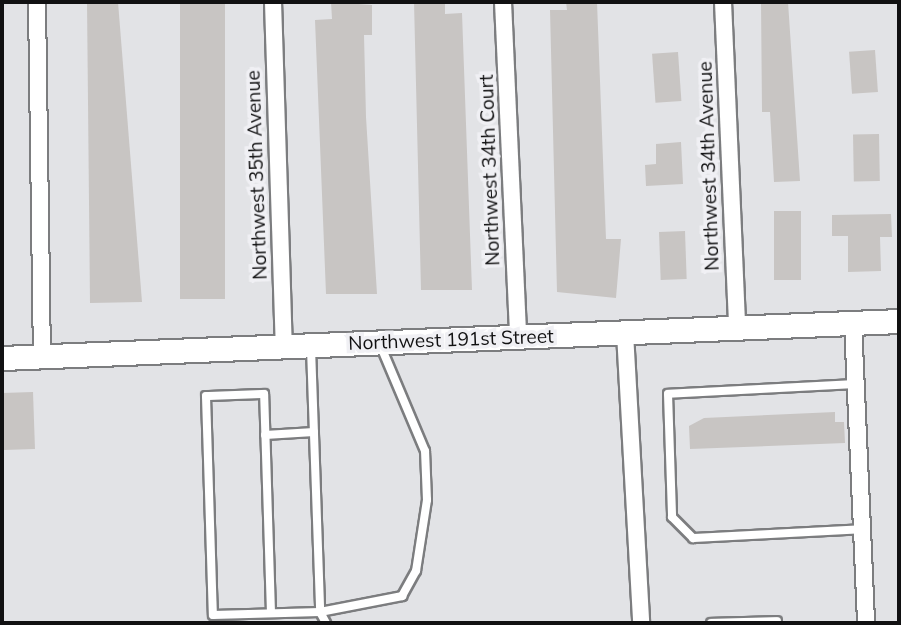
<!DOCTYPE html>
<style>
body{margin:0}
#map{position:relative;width:901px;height:625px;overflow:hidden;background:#e2e3e6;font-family:Mulish,sans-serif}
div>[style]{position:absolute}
.building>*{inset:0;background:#c8c5c3;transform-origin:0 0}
.roads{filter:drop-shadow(2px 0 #7c7d7f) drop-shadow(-2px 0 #7c7d7f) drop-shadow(0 2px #7c7d7f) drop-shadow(0 -2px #7c7d7f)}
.lane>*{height:8px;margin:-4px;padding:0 4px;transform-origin:4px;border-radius:4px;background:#fff}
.street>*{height:16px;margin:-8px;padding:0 8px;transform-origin:8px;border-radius:8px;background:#fff}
.secondary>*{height:23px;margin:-11.5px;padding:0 11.5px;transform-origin:11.5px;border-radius:11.5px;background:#fff}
span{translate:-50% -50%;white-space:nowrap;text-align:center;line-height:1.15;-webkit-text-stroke:7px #f0f0f4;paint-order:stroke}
.street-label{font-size:19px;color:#111112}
.frame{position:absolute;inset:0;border:4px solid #111112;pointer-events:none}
</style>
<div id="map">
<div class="building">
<i style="clip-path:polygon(87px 2px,118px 2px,142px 302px,90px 303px)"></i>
<i style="left:180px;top:2px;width:45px;height:297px"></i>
<i style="clip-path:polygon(331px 2px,372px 5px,372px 35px,364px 35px,366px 117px,377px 294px,326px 294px,315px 20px,332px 19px)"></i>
<i style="clip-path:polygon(414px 2px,445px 2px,445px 14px,462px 13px,472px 290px,421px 290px)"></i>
<i style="clip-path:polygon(566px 2px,597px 2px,606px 239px,621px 239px,616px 298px,557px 292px,550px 10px,567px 10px)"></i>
<i style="clip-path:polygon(761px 2px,788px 2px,800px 181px,774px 182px,770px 112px,762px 112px)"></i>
<i style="left:875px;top:50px;width:42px;height:26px;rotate:86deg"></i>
<i style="left:678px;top:52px;width:49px;height:26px;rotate:86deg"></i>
<i style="left:879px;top:134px;width:47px;height:26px;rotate:89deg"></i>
<i style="clip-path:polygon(681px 142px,683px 184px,646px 186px,645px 165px,656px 164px,656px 144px)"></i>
<i style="left:774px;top:211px;width:27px;height:69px"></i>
<i style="clip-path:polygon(891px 214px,892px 237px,880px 237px,881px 271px,848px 272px,848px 236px,832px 236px,832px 215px)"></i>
<i style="left:685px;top:231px;width:48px;height:26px;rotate:88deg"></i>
<i style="left:33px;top:392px;width:57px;height:31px;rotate:88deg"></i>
<i style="clip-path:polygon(835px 412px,835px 422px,844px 422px,845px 443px,690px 449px,689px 426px,704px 418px)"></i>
</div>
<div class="roads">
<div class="lane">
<i style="left:311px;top:348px;width:264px;rotate:88deg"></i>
<i style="left:320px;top:612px;width:13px;rotate:61deg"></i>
<i style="left:856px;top:384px;width:188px;rotate:177deg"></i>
<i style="left:668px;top:394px;width:123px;rotate:88.1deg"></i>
<i style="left:672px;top:517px;width:30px;rotate:45deg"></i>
<i style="left:693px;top:538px;width:169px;rotate:-3deg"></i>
<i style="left:265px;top:435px;width:49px;rotate:-3.5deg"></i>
<i style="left:271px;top:613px;width:219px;rotate:-91.8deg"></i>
<i style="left:264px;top:394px;width:58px;rotate:178deg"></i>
<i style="left:206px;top:396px;width:219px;rotate:88.2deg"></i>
<i style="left:213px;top:615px;width:107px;rotate:-1.6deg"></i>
<i style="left:320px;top:612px;width:84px;rotate:-11deg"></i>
<i style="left:402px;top:596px;width:29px;rotate:-61deg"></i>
<i style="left:416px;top:571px;width:72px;rotate:-81.2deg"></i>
<i style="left:427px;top:500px;width:49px;rotate:-92.3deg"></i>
<i style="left:425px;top:451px;width:113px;rotate:-112.9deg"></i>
<i style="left:711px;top:623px;width:66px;rotate:-1.7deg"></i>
</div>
<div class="street">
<i style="left:37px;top:2px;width:353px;rotate:89.2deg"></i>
<i style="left:273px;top:2px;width:345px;rotate:88.2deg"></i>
<i style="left:503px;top:2px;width:335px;rotate:87.4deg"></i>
<i style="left:723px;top:2px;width:326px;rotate:87.5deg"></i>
<i style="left:853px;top:323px;width:300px;rotate:87.5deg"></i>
<i style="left:625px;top:333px;width:290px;rotate:86.8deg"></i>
</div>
<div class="secondary">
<i style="left:2px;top:358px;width:898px;rotate:-2.36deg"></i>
</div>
</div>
<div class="street-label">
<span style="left:709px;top:166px;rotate:-92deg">Northwest 34th Avenue</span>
<span style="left:490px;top:170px;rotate:-92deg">Northwest 34th Court</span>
<span style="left:257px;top:175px;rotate:-92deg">Northwest 35th Avenue</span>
<span style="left:451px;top:340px;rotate:-2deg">Northwest 191st Street</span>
</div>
<div class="frame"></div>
</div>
